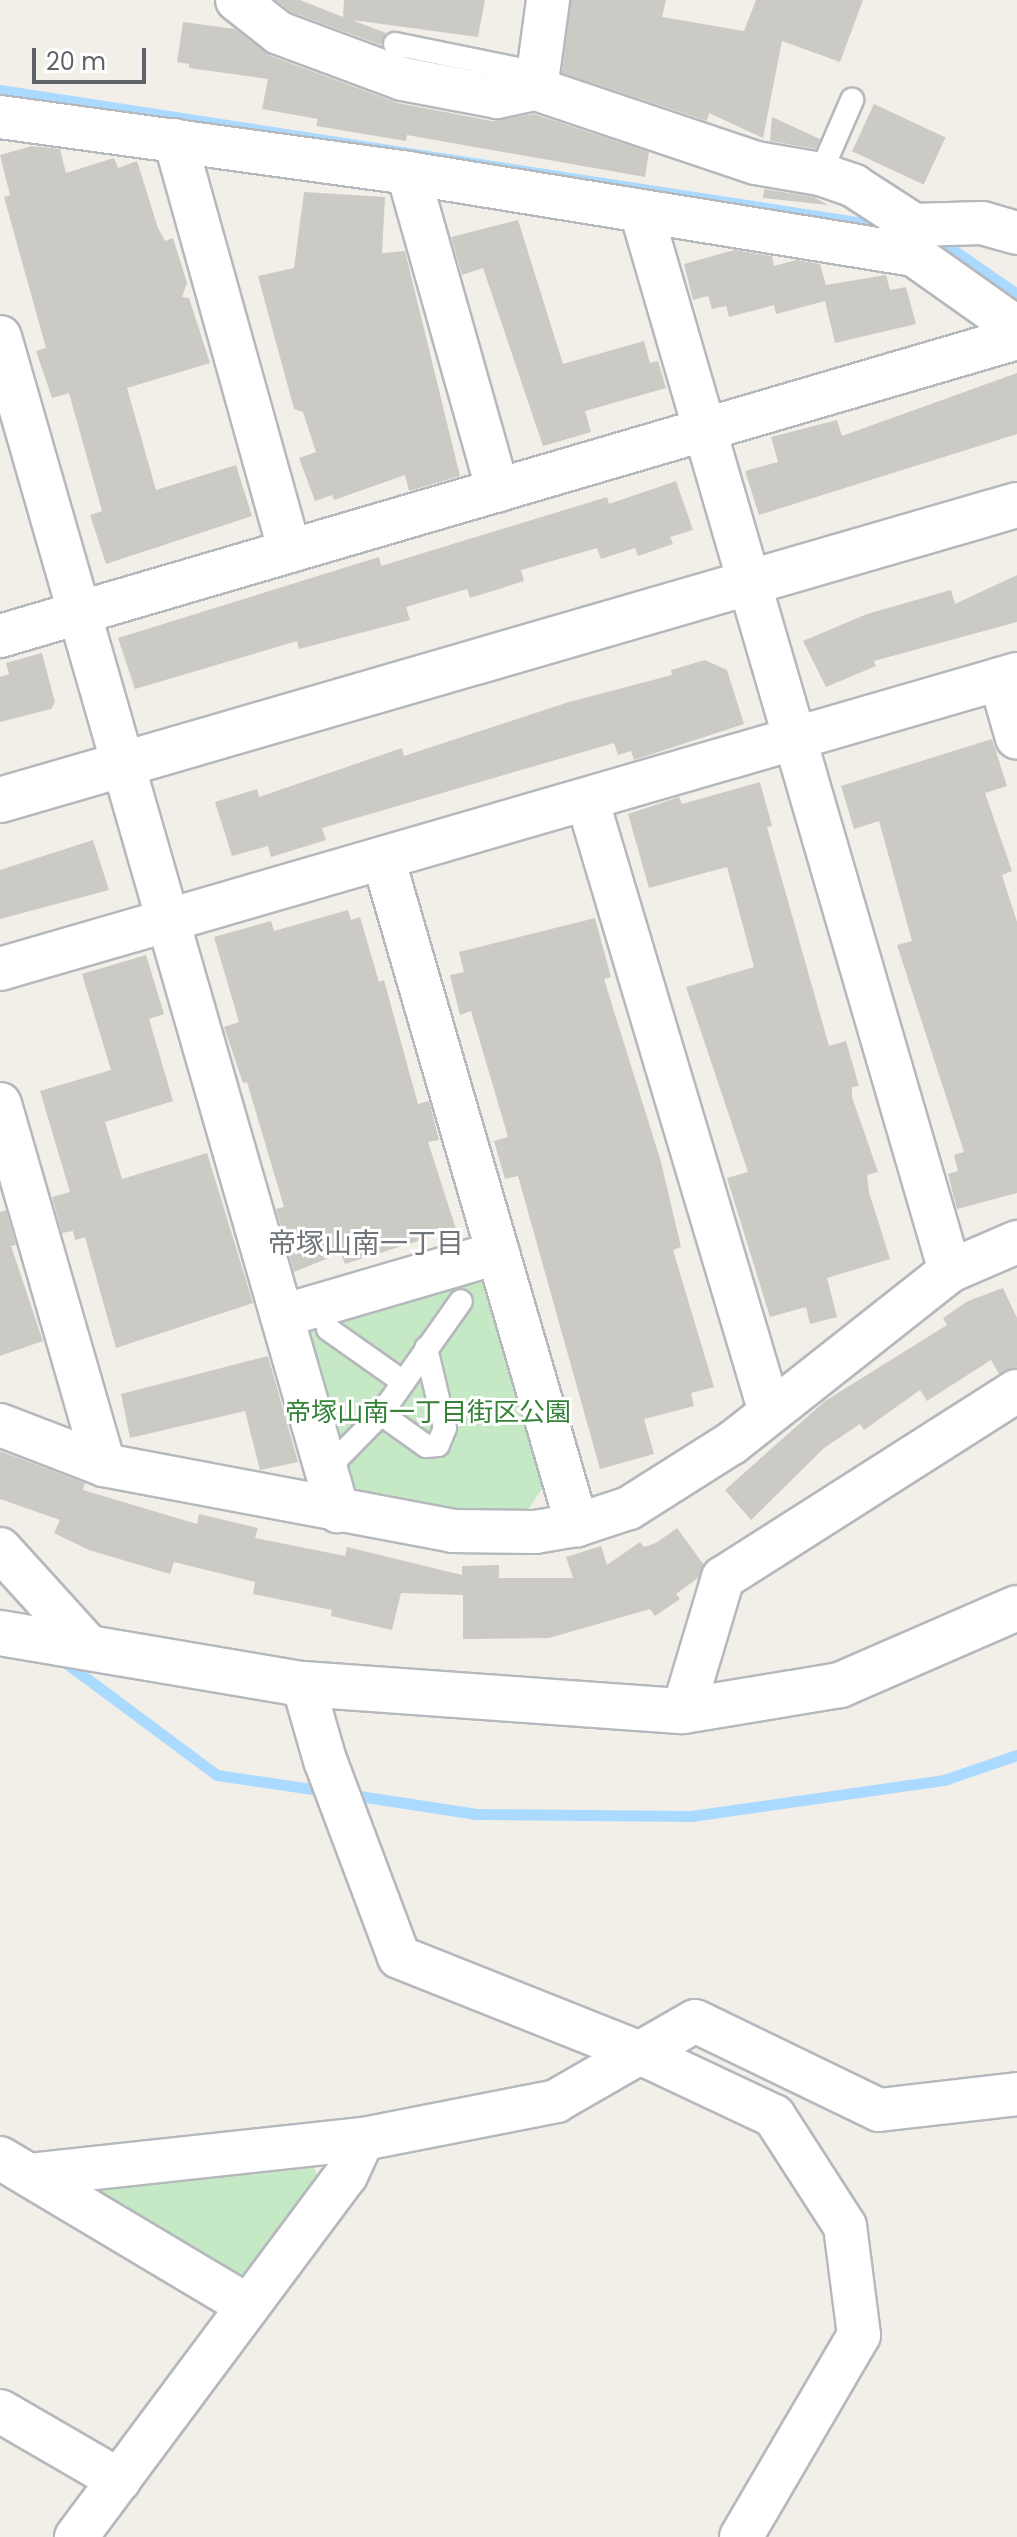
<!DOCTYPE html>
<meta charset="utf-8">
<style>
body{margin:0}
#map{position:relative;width:1017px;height:2537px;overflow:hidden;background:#f1efe8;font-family:Poppins,"Noto Sans JP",sans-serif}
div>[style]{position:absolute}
.green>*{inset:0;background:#c5e8c5}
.stream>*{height:11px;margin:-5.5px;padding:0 5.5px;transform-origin:5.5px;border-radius:5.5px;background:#aadaff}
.building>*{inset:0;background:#cccac5;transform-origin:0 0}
.roads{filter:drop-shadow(2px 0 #b5b8bc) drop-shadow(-2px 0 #b5b8bc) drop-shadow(0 2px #b5b8bc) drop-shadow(0 -2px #b5b8bc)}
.lane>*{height:22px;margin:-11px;padding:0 11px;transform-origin:11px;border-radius:11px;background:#fff}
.street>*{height:42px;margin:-21px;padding:0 21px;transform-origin:21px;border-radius:21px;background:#fff}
.secondary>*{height:44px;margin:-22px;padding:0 22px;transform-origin:22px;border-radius:22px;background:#fff}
span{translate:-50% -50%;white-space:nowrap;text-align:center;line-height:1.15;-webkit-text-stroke:6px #fff;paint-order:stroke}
.park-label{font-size:26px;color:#348238}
.neighbourhood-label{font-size:28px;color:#70757a}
.scale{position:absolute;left:32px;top:48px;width:114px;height:36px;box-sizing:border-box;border:4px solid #5f6368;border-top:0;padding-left:10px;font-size:24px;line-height:28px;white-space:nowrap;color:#5f6368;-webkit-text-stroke:6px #fff;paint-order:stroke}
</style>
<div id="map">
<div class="green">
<i style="clip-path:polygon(484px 1269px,547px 1482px,526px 1512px,436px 1512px,373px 1500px,351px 1484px,304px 1322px)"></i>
<i style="clip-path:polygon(311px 2160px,319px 2180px,242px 2280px,100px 2196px,103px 2184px)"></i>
</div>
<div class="stream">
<i style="left:0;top:90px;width:899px;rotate:8.76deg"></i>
<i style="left:936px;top:238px;width:98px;rotate:34.7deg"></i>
<i style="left:62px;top:1660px;width:193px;rotate:36.6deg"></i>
<i style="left:217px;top:1775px;width:109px;rotate:8.4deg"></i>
<i style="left:346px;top:1794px;width:132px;rotate:8.7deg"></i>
<i style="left:476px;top:1814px;width:215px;rotate:0.5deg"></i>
<i style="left:691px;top:1816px;width:256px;rotate:-8.1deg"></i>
<i style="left:944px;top:1780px;width:77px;rotate:-18.9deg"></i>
</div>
<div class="building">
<i style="clip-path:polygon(276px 0,300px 0,343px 17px,344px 0,485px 0,478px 37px,352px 20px,386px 33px,381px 45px,291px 12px)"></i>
<i style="clip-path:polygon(571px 0,666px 0,662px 17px,744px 31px,756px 0,863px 0,840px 62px,782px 41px,763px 138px,709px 113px,707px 121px,562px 73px)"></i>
<i style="clip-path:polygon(183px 22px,235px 29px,271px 56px,398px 103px,492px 121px,534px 114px,649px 152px,645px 177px,407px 135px,406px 141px,316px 126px,318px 119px,262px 109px,268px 79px,189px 68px,189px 64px,177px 62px)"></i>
<i style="left:874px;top:104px;width:79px;height:52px;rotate:25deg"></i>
<i style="clip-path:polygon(772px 117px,820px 139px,816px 149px,770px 141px)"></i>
<i style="clip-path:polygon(32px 146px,60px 149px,66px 173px,114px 158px,118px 168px,137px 161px,158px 228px,165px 241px,173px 238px,187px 283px,182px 297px,189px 298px,210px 363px,127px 388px,156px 490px,236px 465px,252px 516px,106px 564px,90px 515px,102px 511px,69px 393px,52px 398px,36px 351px,46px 348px,4px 197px,10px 195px,0 155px)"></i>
<i style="clip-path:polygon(764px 189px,814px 197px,828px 205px,763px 198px)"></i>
<i style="clip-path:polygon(304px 192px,385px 197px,382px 253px,405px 251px,460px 476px,409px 491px,405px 475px,334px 500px,332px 495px,315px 501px,299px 458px,316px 452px,303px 412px,294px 409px,258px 276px,294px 268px)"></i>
<i style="clip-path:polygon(518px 220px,563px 364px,644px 341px,650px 363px,658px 361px,666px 388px,585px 411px,591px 432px,543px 446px,483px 268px,462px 275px,451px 237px)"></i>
<i style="clip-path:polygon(734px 250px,772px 256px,774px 266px,796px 260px,820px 264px,826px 285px,886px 275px,890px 290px,906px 287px,916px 324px,835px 343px,825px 301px,776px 314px,774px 305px,729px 317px,726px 306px,712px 309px,708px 296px,693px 300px,684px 264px)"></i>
<i style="clip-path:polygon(1017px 373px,1017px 434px,759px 515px,745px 471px,778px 462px,771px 437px,837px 420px,842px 436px)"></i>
<i style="clip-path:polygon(676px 481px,693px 530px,670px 537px,673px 544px,638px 556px,635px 548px,601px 559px,597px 548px,521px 570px,524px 581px,470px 598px,467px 589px,406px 607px,410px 620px,299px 649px,297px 641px,135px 689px,118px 638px,379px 557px,381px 566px,607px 497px,609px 504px)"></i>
<i style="clip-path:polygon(1017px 575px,1017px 622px,874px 661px,876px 666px,826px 687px,803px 641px,867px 614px,951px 590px,955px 604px)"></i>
<i style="clip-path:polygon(42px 653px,55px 702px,51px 709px,0 722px,0 677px,9px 674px,6px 663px)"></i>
<i style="clip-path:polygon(705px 660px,727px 670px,744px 724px,634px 760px,631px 751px,618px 755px,614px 743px,322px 828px,326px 840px,271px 857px,268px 846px,232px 856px,215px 802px,257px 789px,259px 797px,402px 748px,404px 756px,569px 702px,672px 675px,671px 670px)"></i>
<i style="clip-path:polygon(992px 739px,1007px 786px,985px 793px,1012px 871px,1002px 875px,1017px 922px,1017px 1193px,957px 1209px,948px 1174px,958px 1171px,954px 1155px,964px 1152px,897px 945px,912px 941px,879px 821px,854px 829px,841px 786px)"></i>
<i style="clip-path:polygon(760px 782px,772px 826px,767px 827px,829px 1046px,846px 1041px,859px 1086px,852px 1087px,852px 1097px,878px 1172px,867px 1175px,869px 1192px,890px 1259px,827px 1278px,837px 1317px,810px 1324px,806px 1307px,770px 1317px,727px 1178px,748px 1172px,686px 987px,754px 967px,727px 867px,649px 888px,628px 814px,679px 797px,682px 804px)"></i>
<i style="clip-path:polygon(93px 840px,109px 890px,0 919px,0 870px)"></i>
<i style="clip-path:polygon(348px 910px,351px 920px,360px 917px,379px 982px,384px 980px,418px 1104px,429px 1101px,439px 1140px,428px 1142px,456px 1229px,345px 1264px,341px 1253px,294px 1272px,276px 1209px,284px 1207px,247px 1082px,243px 1083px,224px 1027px,239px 1022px,214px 937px,271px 921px,274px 931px)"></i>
<i style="clip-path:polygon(595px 918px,611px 977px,604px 979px,661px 1162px,681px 1247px,673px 1250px,714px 1387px,691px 1393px,694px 1406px,644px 1419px,654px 1454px,600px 1469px,518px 1176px,505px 1179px,494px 1141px,508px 1137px,471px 1011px,460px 1015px,450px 975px,464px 972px,459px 952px)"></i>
<i style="clip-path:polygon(146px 955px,164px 1014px,149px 1019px,173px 1101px,105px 1122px,122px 1179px,207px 1153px,253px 1303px,116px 1348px,85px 1237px,75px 1240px,73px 1231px,62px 1233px,52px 1197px,70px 1192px,40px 1091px,111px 1070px,82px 974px)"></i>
<i style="clip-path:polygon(6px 1210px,16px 1245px,11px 1246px,43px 1341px,0 1356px,0 1212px)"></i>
<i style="clip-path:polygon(1003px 1288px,1017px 1318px,1017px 1367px,999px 1374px,991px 1360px,927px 1401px,920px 1390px,864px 1430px,860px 1424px,824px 1448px,751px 1520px,725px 1490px,825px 1401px,947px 1325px,943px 1318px,968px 1301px)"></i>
<i style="clip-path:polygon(268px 1356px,298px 1462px,260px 1470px,245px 1411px,130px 1438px,121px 1394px)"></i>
<i style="clip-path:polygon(0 1451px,85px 1483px,83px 1490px,197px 1524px,199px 1514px,258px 1528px,255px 1538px,345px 1556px,347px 1547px,462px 1575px,462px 1566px,499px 1565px,499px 1578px,573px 1578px,566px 1557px,601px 1546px,607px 1565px,640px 1542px,644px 1547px,656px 1543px,677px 1528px,704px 1565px,698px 1578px,676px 1594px,680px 1599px,655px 1616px,650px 1609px,549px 1638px,463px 1639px,463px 1595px,401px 1593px,392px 1630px,331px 1616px,332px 1610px,253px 1594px,255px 1582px,174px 1562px,170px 1574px,89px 1550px,54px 1533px,60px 1520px,0 1499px)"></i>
</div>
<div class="roads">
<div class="lane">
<i style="left:395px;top:44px;width:146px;rotate:11.5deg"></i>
<i style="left:820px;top:174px;width:81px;rotate:-66.6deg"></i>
<i style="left:328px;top:1329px;width:92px;rotate:35.2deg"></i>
<i style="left:381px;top:1414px;width:55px;rotate:35.4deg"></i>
<i style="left:426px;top:1446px;width:12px;rotate:-5deg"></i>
<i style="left:438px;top:1445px;width:18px;rotate:-68deg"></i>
<i style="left:445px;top:1428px;width:82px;rotate:-103.4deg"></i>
<i style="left:326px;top:1470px;width:78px;rotate:-45.5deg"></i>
<i style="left:381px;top:1414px;width:138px;rotate:-54.7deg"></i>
</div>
<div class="street">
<i style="left:237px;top:0;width:53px;rotate:38.2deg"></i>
<i style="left:279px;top:33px;width:132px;rotate:20.4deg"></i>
<i style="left:403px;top:79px;width:96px;rotate:10.8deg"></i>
<i style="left:497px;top:97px;width:40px;rotate:-12deg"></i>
<i style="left:536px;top:89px;width:232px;rotate:18.6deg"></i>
<i style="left:756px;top:163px;width:65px;rotate:9.8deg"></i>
<i style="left:820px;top:174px;width:36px;rotate:19deg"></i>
<i style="left:854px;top:186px;width:72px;rotate:33deg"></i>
<i style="left:914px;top:225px;width:68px;rotate:-1.7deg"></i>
<i style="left:982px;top:223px;width:36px;rotate:16deg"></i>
<i style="left:536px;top:89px;width:90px;rotate:-82.3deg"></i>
<i style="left:0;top:117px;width:412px;rotate:7.8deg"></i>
<i style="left:408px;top:173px;width:513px;rotate:9.21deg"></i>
<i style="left:914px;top:255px;width:126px;rotate:35.3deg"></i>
<i style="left:175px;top:140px;width:427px;rotate:74.4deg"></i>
<i style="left:408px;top:173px;width:330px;rotate:74.2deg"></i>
<i style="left:641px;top:211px;width:1104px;rotate:73.75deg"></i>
<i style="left:0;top:337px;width:1222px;rotate:73.94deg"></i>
<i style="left:0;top:636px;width:1060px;rotate:-16.33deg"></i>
<i style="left:1000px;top:679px;width:61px;rotate:73.9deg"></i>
<i style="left:587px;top:799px;width:640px;rotate:73.38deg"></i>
<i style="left:383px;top:858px;width:695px;rotate:73.78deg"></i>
<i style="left:0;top:969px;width:1059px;rotate:-16.18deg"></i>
<i style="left:0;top:1104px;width:376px;rotate:73.9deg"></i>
<i style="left:282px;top:1316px;width:225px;rotate:-16.3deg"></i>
<i style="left:0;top:1425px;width:111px;rotate:21deg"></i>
<i style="left:104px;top:1465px;width:354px;rotate:10.7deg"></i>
<i style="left:452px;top:1531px;width:83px;rotate:0.7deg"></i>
<i style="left:535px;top:1532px;width:43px;rotate:-9.5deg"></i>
<i style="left:577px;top:1525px;width:55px;rotate:-18.1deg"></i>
<i style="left:629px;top:1508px;width:122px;rotate:-32.3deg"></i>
<i style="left:732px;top:1443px;width:278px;rotate:-38.3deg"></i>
<i style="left:950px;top:1271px;width:73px;rotate:-23.4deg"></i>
<i style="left:0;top:1549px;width:131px;rotate:47.8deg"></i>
<i style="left:303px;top:1684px;width:79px;rotate:73.9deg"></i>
<i style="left:325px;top:1760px;width:210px;rotate:69.4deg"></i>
<i style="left:399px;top:1957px;width:259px;rotate:21.7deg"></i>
<i style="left:640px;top:2053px;width:148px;rotate:25.2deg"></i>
<i style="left:774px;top:2116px;width:131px;rotate:57.2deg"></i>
<i style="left:845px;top:2226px;width:110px;rotate:82.7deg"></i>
<i style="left:859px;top:2335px;width:234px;rotate:120.3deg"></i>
<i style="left:683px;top:1711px;width:139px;rotate:-73.3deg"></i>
<i style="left:723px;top:1578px;width:348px;rotate:-32.5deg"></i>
<i style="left:363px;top:2139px;width:197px;rotate:-11.1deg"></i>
<i style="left:556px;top:2101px;width:160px;rotate:-29.9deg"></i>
<i style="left:695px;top:2021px;width:204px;rotate:25.8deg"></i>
<i style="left:879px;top:2110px;width:139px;rotate:-6.6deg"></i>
<i style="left:0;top:2158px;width:289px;rotate:30.8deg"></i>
<i style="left:30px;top:2175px;width:335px;rotate:-6.2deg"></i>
<i style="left:363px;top:2139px;width:40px;rotate:115deg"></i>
<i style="left:346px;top:2175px;width:452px;rotate:126.7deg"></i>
<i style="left:0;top:2411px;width:138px;rotate:30.1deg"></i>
</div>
<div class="secondary">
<i style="left:0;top:800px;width:1059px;rotate:-16.18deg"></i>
<i style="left:0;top:1633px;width:307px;rotate:9.6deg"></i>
<i style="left:303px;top:1684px;width:381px;rotate:4.1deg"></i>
<i style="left:683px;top:1711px;width:159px;rotate:-9.4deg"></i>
<i style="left:840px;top:1685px;width:193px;rotate:-23.5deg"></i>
</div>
</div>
<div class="park-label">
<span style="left:428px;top:1413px">帝塚山南一丁目街区公園</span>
</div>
<div class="neighbourhood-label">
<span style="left:366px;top:1244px">帝塚山南一丁目</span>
</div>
<div class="scale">20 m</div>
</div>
